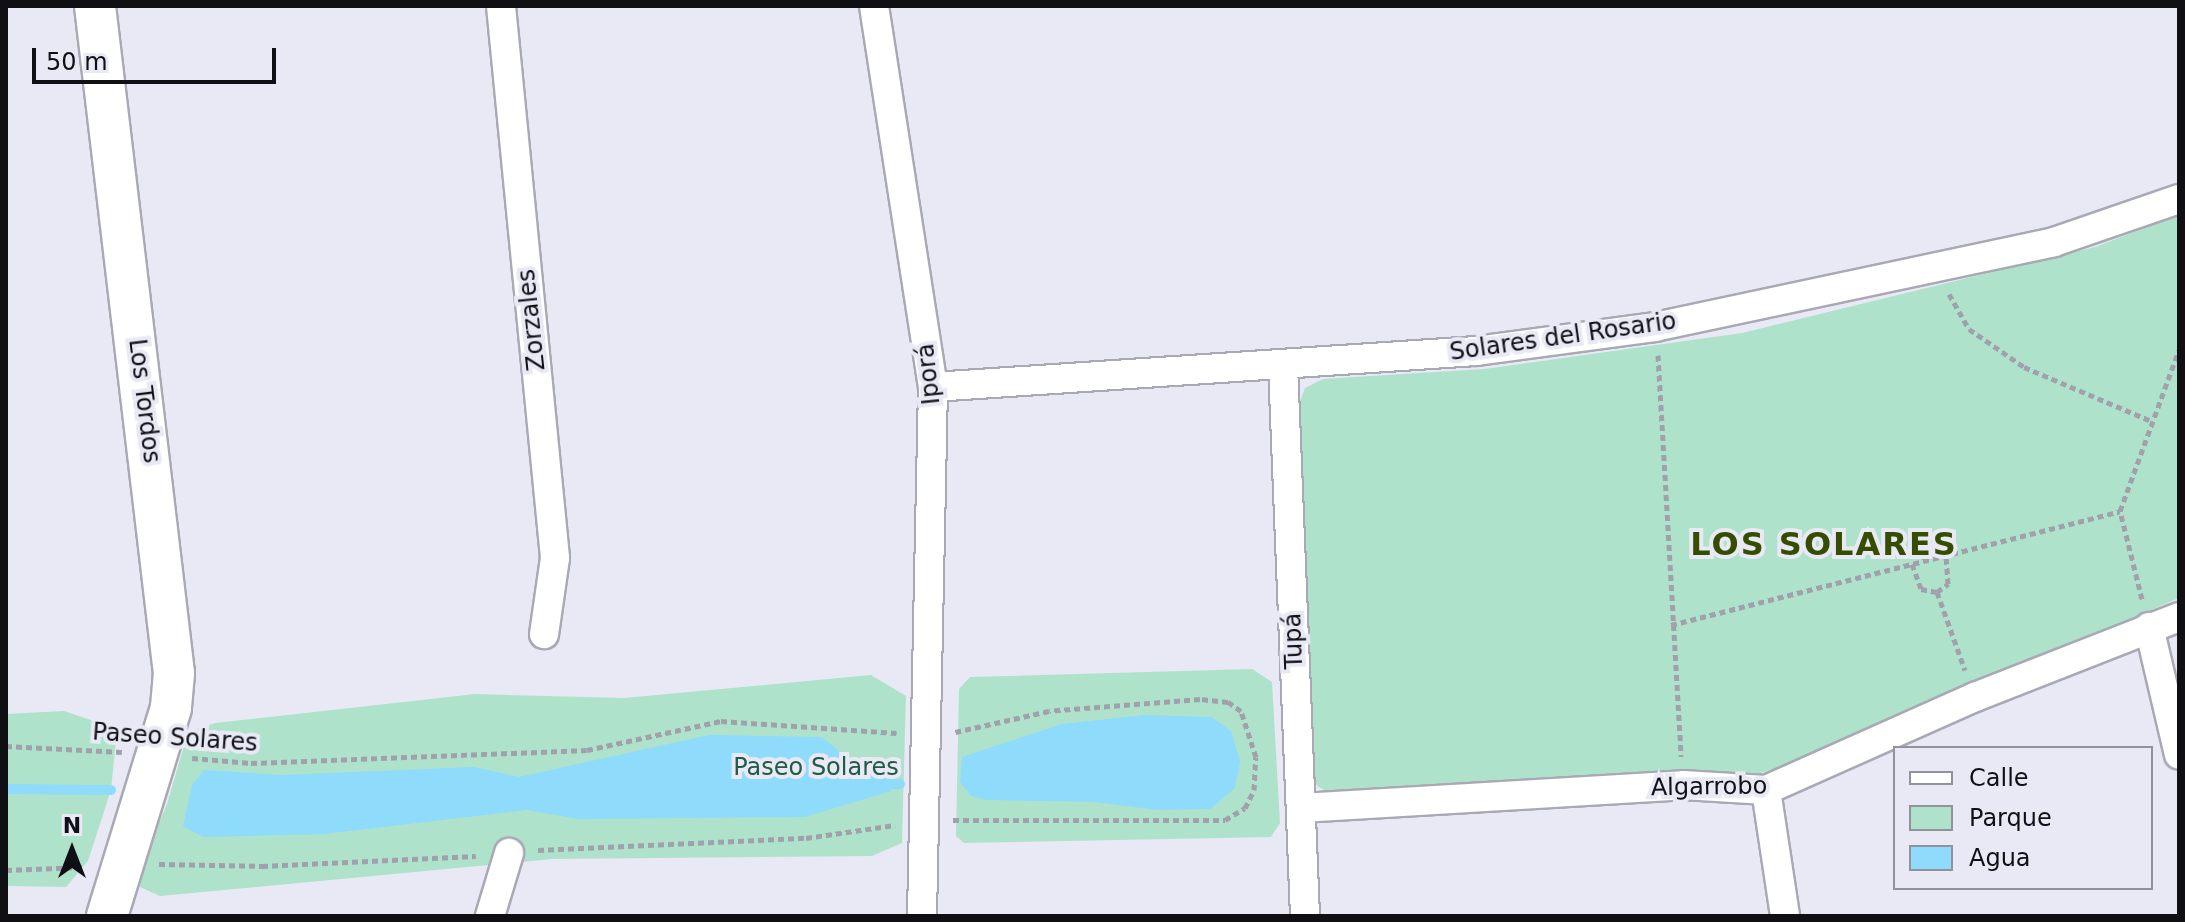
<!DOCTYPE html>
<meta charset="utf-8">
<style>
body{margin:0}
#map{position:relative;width:2185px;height:922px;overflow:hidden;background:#e8e9f5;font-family:"DejaVu Sans",sans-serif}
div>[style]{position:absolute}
.green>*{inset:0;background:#afe2ca}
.water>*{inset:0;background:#8edbfc}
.stream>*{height:10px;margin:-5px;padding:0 5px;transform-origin:5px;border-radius:5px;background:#8edbfc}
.path>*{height:5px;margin-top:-2.5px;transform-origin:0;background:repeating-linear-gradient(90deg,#a1a1ab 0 6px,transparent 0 10px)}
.roads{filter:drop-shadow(2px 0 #a8a9b4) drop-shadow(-2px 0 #a8a9b4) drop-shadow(0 2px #a8a9b4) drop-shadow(0 -2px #a8a9b4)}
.street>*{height:28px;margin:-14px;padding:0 14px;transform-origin:14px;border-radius:14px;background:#fff}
.secondary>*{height:40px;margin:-20px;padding:0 20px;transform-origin:20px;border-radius:20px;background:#fff}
span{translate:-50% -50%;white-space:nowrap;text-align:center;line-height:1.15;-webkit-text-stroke:8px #e8e9f5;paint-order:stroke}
.street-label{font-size:24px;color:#101014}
.park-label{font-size:24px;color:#215b45}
.district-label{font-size:32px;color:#364d00;font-weight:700;letter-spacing:2px}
.frame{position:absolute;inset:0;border:8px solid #101014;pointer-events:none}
.legend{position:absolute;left:1893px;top:746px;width:260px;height:144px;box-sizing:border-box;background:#e8e9f5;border:2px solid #92929b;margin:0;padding:10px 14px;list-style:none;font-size:24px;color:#101014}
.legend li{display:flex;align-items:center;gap:16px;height:40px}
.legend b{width:40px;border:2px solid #92929b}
.north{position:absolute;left:32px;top:810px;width:80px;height:80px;-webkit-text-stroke:6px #e8e9f5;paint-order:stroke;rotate:0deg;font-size:22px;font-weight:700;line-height:32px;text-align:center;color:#101014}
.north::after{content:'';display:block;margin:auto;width:28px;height:36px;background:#101014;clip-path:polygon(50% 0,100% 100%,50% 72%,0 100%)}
.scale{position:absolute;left:32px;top:48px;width:244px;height:36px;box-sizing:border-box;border:4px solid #101014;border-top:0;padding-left:10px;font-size:24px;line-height:28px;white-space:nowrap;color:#101014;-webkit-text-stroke:6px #e8e9f5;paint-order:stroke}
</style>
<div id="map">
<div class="green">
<i style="clip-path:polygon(2179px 215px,2179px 598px,1798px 762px,1757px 774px,1653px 775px,1330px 793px,1317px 786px,1312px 771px,1297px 409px,1305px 388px,1323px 379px,1484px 369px,1742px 333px,2095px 247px)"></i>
<i style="clip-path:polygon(1252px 669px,1272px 682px,1280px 823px,1271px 837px,964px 843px,956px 836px,959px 689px,970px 677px)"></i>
<i style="clip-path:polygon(871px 675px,906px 696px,902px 843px,872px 856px,552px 859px,160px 896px,140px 887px,142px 863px,167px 804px,188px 732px,215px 723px,475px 694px,624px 698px)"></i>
<i style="clip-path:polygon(64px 711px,117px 729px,111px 790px,88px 861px,66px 887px,6px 886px,6px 714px)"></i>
</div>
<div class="water">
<i style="clip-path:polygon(1145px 715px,1211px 717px,1231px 731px,1240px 761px,1235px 788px,1210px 809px,1158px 810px,1095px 802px,986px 800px,971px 796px,960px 782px,962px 757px,989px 748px,1062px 724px)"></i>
<i style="clip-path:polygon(709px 735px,822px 737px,856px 765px,884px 772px,891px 791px,805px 817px,579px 819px,527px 810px,324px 834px,203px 837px,183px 826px,192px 785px,204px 770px,282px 775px,474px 767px,519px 777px)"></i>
</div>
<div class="stream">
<i style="left:878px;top:784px;width:22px"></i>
<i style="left:6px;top:789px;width:105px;rotate:0.5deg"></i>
</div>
<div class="path">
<i style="left:1949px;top:294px;width:40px;rotate:60.3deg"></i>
<i style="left:1969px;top:329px;width:67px;rotate:34.6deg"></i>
<i style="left:2024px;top:367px;width:136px;rotate:23deg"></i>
<i style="left:1658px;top:355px;width:402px;rotate:86.7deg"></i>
<i style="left:1912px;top:564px;width:27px;rotate:70deg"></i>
<i style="left:1921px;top:589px;width:16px;rotate:11deg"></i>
<i style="left:1937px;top:592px;width:14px;rotate:-36deg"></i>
<i style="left:1948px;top:584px;width:29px;rotate:-94deg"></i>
<i style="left:1937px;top:592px;width:83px;rotate:70.3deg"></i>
<i style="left:2142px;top:599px;width:91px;rotate:-104deg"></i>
<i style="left:2120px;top:511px;width:171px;rotate:-69.9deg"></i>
<i style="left:1671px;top:625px;width:463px;rotate:-14.2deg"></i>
<i style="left:6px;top:746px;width:116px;rotate:3deg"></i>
<i style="left:192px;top:758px;width:59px;rotate:4.8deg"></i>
<i style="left:251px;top:763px;width:336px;rotate:-2.2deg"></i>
<i style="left:587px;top:750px;width:137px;rotate:-12.2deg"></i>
<i style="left:721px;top:721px;width:176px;rotate:3.9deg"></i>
<i style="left:953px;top:820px;width:272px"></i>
<i style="left:1225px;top:820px;width:23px;rotate:-31deg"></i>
<i style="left:1245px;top:808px;width:20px;rotate:-63deg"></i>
<i style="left:1254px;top:790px;width:33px;rotate:-87deg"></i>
<i style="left:1256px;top:757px;width:48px;rotate:-108.1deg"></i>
<i style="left:1241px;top:711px;width:16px;rotate:-145deg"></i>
<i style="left:1228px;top:702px;width:28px;rotate:-174deg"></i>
<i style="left:1200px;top:699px;width:151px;rotate:175.5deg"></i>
<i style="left:1049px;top:711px;width:96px;rotate:167.4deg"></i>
<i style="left:538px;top:850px;width:268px;rotate:-2.6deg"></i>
<i style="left:806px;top:838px;width:90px;rotate:-8.3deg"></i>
<i style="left:159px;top:864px;width:103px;rotate:1.1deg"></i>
<i style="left:262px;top:866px;width:214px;rotate:-2.7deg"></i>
<i style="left:6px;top:870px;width:79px;rotate:-2.2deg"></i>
</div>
<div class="roads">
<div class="street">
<i style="left:501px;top:6px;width:555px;rotate:84.41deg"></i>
<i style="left:555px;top:558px;width:77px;rotate:98.2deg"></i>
<i style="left:874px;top:6px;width:386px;rotate:81.2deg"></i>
<i style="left:933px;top:387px;width:529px;rotate:91.19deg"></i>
<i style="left:1283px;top:366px;width:550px;rotate:87.71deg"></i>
<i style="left:933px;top:387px;width:544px;rotate:-3.79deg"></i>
<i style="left:1476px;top:351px;width:181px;rotate:-7.6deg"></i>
<i style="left:1655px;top:327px;width:408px;rotate:-12deg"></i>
<i style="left:2054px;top:242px;width:132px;rotate:-19deg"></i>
<i style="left:2149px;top:627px;width:131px;rotate:76.8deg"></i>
<i style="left:1766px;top:790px;width:127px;rotate:81.4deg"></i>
<i style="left:1301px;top:808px;width:383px;rotate:-3.4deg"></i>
<i style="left:1683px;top:785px;width:83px;rotate:3.4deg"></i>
<i style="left:1766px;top:790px;width:229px;rotate:-24deg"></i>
<i style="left:1975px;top:697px;width:219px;rotate:-21.4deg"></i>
<i style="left:490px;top:916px;width:66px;rotate:-73.2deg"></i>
</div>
<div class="secondary">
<i style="left:95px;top:6px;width:672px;rotate:83.25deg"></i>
<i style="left:174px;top:673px;width:35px;rotate:95deg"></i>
<i style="left:171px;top:708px;width:218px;rotate:107.1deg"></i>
</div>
</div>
<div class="street-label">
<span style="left:532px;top:320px;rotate:-96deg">Zorzales</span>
<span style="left:1563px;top:337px;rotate:-8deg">Solares del Rosario</span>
<span style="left:929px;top:374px;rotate:-96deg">Iporá</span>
<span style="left:144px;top:401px;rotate:83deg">Los Tordos</span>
<span style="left:1294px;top:641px;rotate:-92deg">Tupá</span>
<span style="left:175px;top:738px;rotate:4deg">Paseo Solares</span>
<span style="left:1709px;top:787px;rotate:-1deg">Algarrobo</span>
</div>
<div class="park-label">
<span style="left:816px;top:768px">Paseo Solares</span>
</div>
<div class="district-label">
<span style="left:1824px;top:544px">LOS SOLARES</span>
</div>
<div class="frame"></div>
<ul class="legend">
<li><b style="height:10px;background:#fff"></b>Calle</li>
<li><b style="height:22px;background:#afe2ca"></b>Parque</li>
<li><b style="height:22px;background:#8edbfc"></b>Agua</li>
</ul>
<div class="north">N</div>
<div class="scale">50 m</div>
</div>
